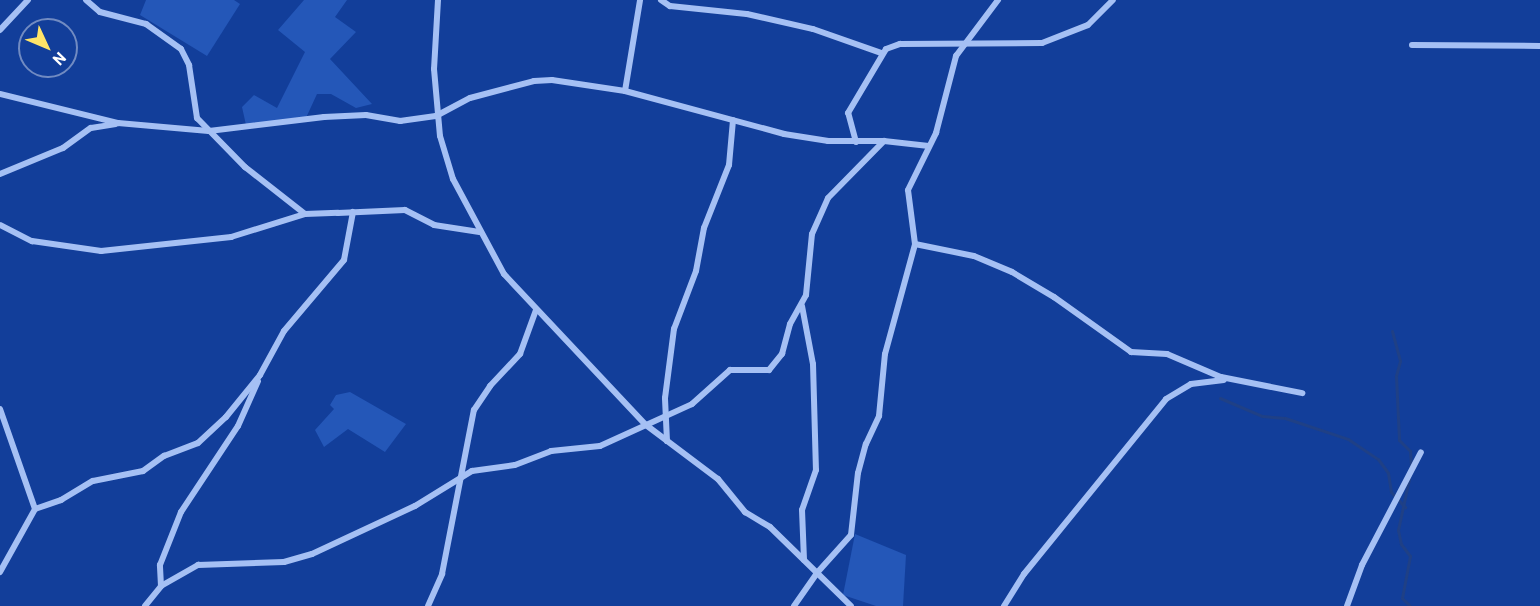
<!DOCTYPE html>
<style>
body{margin:0}
#map{position:relative;width:1540px;height:606px;overflow:hidden;background:#123e9a;font-family:Barlow,sans-serif}
div>[style]{position:absolute}
.green>*{inset:0;background:#2457b8}
.stream>*{height:3px;margin:-1.5px;padding:0 1.5px;transform-origin:1.5px;border-radius:1.5px;background:#1f4086}
.minor>*{height:6px;margin:-3px;padding:0 3px;transform-origin:3px;border-radius:3px;background:#a5c0f4}
span{translate:-50% -50%;white-space:nowrap;text-align:center;line-height:1.15;-webkit-text-stroke:4.5px #123e9a;paint-order:stroke}
.north{position:absolute;left:18px;top:18px;width:60px;height:60px;box-sizing:border-box;background:#123e9a;border:2px solid #718bc2;border-radius:50%;rotate:134deg;font-size:16px;font-weight:700;line-height:24px;text-align:center;color:#fff}
.north::after{content:'';display:block;margin:auto;width:21px;height:27px;background:#ffe468;clip-path:polygon(50% 0,100% 100%,50% 72%,0 100%)}
</style>
<div id="map">
<div class="green">
<i style="clip-path:polygon(146px 0,234px 0,240px 4px,207px 56px,140px 15px)"></i>
<i style="clip-path:polygon(304px 0,347px 0,335px 17px,356px 32px,330px 59px,372px 104px,356px 108px,331px 94px,317px 94px,305px 120px,246px 125px,242px 107px,254px 95px,277px 108px,305px 52px,278px 30px)"></i>
<i style="clip-path:polygon(350px 392px,406px 424px,385px 452px,348px 429px,324px 447px,315px 430px,334px 409px,330px 405px,336px 395px)"></i>
<i style="clip-path:polygon(855px 534px,906px 555px,903px 606px,876px 606px,843px 595px)"></i>
</div>
<div class="stream">
<i style="left:1392px;top:331px;width:31px;rotate:75deg"></i>
<i style="left:1400px;top:361px;width:16px;rotate:105deg"></i>
<i style="left:1396px;top:376px;width:64px;rotate:87.3deg"></i>
<i style="left:1399px;top:440px;width:16px;rotate:45deg"></i>
<i style="left:1410px;top:451px;width:16px;rotate:86deg"></i>
<i style="left:1220px;top:398px;width:46px;rotate:23.2deg"></i>
<i style="left:1262px;top:416px;width:23px;rotate:5deg"></i>
<i style="left:1285px;top:418px;width:66px;rotate:18.4deg"></i>
<i style="left:1348px;top:439px;width:36px;rotate:34deg"></i>
<i style="left:1378px;top:459px;width:17px;rotate:54deg"></i>
<i style="left:1388px;top:473px;width:19px;rotate:81deg"></i>
<i style="left:1391px;top:492px;width:21px;rotate:47deg"></i>
<i style="left:1409px;top:479px;width:52px;rotate:102.2deg"></i>
<i style="left:1398px;top:530px;width:14px;rotate:78deg"></i>
<i style="left:1401px;top:544px;width:15px;rotate:53deg"></i>
<i style="left:1410px;top:556px;width:43px;rotate:100.8deg"></i>
<i style="left:1402px;top:598px;width:11px;rotate:45deg"></i>
</div>
<div class="minor">
<i style="left:86px;top:0;width:18px;rotate:41deg"></i>
<i style="left:100px;top:12px;width:48px;rotate:14.6deg"></i>
<i style="left:146px;top:24px;width:43px;rotate:35.5deg"></i>
<i style="left:181px;top:49px;width:18px;rotate:63deg"></i>
<i style="left:189px;top:65px;width:54px;rotate:81.4deg"></i>
<i style="left:197px;top:118px;width:69px;rotate:45.6deg"></i>
<i style="left:245px;top:167px;width:76px;rotate:38.1deg"></i>
<i style="left:438px;top:0;width:69px;rotate:93.3deg"></i>
<i style="left:434px;top:69px;width:67px;rotate:84.9deg"></i>
<i style="left:440px;top:136px;width:45px;rotate:73.2deg"></i>
<i style="left:453px;top:179px;width:108px;rotate:61.8deg"></i>
<i style="left:504px;top:274px;width:207px;rotate:46.8deg"></i>
<i style="left:646px;top:425px;width:90px;rotate:36.9deg"></i>
<i style="left:718px;top:479px;width:43px;rotate:50.7deg"></i>
<i style="left:745px;top:512px;width:29px;rotate:31deg"></i>
<i style="left:770px;top:527px;width:113px;rotate:44.3deg"></i>
<i style="left:661px;top:0;width:11px;rotate:34deg"></i>
<i style="left:670px;top:6px;width:77px;rotate:5.9deg"></i>
<i style="left:747px;top:14px;width:68px;rotate:12.8deg"></i>
<i style="left:813px;top:29px;width:72px;rotate:19.4deg"></i>
<i style="left:0;top:30px;width:41px;rotate:-47deg"></i>
<i style="left:1412px;top:45px;width:128px;rotate:0.4deg"></i>
<i style="left:625px;top:91px;width:165px;rotate:15.1deg"></i>
<i style="left:784px;top:134px;width:45px;rotate:9deg"></i>
<i style="left:828px;top:141px;width:56px"></i>
<i style="left:0;top:94px;width:122px;rotate:13.8deg"></i>
<i style="left:118px;top:123px;width:91px;rotate:5deg"></i>
<i style="left:209px;top:131px;width:116px;rotate:-6.9deg"></i>
<i style="left:324px;top:117px;width:42px;rotate:-2.7deg"></i>
<i style="left:366px;top:115px;width:35px;rotate:10deg"></i>
<i style="left:400px;top:121px;width:36px;rotate:-8deg"></i>
<i style="left:436px;top:116px;width:38px;rotate:-28deg"></i>
<i style="left:470px;top:98px;width:66px;rotate:-14.9deg"></i>
<i style="left:534px;top:81px;width:18px;rotate:-3deg"></i>
<i style="left:552px;top:80px;width:74px;rotate:8.6deg"></i>
<i style="left:625px;top:91px;width:92px;rotate:-80.6deg"></i>
<i style="left:856px;top:142px;width:30px;rotate:-105deg"></i>
<i style="left:848px;top:113px;width:74px;rotate:-59.3deg"></i>
<i style="left:886px;top:49px;width:15px;rotate:-20deg"></i>
<i style="left:900px;top:44px;width:142px;rotate:-0.4deg"></i>
<i style="left:1042px;top:43px;width:49px;rotate:-21.4deg"></i>
<i style="left:1088px;top:25px;width:35px;rotate:-45deg"></i>
<i style="left:0;top:174px;width:68px;rotate:-22.4deg"></i>
<i style="left:63px;top:148px;width:34px;rotate:-36deg"></i>
<i style="left:91px;top:128px;width:25px;rotate:-9deg"></i>
<i style="left:0;top:225px;width:36px;rotate:27deg"></i>
<i style="left:32px;top:241px;width:70px;rotate:8.2deg"></i>
<i style="left:101px;top:251px;width:131px;rotate:-6.1deg"></i>
<i style="left:231px;top:237px;width:77px;rotate:-17.3deg"></i>
<i style="left:305px;top:214px;width:33px;rotate:-2deg"></i>
<i style="left:338px;top:213px;width:67px;rotate:-2.6deg"></i>
<i style="left:405px;top:210px;width:33px;rotate:27deg"></i>
<i style="left:434px;top:225px;width:46px;rotate:8.8deg"></i>
<i style="left:915px;top:244px;width:60px;rotate:11.5deg"></i>
<i style="left:974px;top:256px;width:41px;rotate:22.8deg"></i>
<i style="left:1012px;top:272px;width:49px;rotate:30.8deg"></i>
<i style="left:1054px;top:297px;width:95px;rotate:35.5deg"></i>
<i style="left:1131px;top:352px;width:36px;rotate:3deg"></i>
<i style="left:1167px;top:354px;width:59px;rotate:23.1deg"></i>
<i style="left:1221px;top:377px;width:83px;rotate:11.2deg"></i>
<i style="left:802px;top:306px;width:59px;rotate:79.3deg"></i>
<i style="left:813px;top:364px;width:106px;rotate:88.4deg"></i>
<i style="left:816px;top:470px;width:42px;rotate:109.3deg"></i>
<i style="left:802px;top:510px;width:50px;rotate:87.7deg"></i>
<i style="left:0;top:409px;width:106px;rotate:70.7deg"></i>
<i style="left:667px;top:441px;width:43px;rotate:-92.7deg"></i>
<i style="left:665px;top:398px;width:70px;rotate:-82.6deg"></i>
<i style="left:674px;top:329px;width:62px;rotate:-69.2deg"></i>
<i style="left:696px;top:271px;width:44px;rotate:-79.5deg"></i>
<i style="left:704px;top:228px;width:68px;rotate:-68.4deg"></i>
<i style="left:729px;top:165px;width:45px;rotate:-84.9deg"></i>
<i style="left:0;top:572px;width:72px;rotate:-60.9deg"></i>
<i style="left:35px;top:509px;width:28px;rotate:-19deg"></i>
<i style="left:61px;top:500px;width:37px;rotate:-31deg"></i>
<i style="left:93px;top:481px;width:51px;rotate:-11.3deg"></i>
<i style="left:143px;top:471px;width:26px;rotate:-36deg"></i>
<i style="left:164px;top:456px;width:36px;rotate:-21deg"></i>
<i style="left:198px;top:443px;width:38px;rotate:-43deg"></i>
<i style="left:226px;top:417px;width:54px;rotate:-51deg"></i>
<i style="left:260px;top:375px;width:50px;rotate:-61.4deg"></i>
<i style="left:284px;top:331px;width:93px;rotate:-49.8deg"></i>
<i style="left:344px;top:260px;width:49px;rotate:-79.4deg"></i>
<i style="left:161px;top:586px;width:21px;rotate:-93deg"></i>
<i style="left:160px;top:565px;width:57px;rotate:-68.4deg"></i>
<i style="left:181px;top:512px;width:103px;rotate:-56.5deg"></i>
<i style="left:238px;top:426px;width:49px;rotate:-66deg"></i>
<i style="left:145px;top:606px;width:26px;rotate:-51deg"></i>
<i style="left:161px;top:586px;width:43px;rotate:-29.6deg"></i>
<i style="left:198px;top:565px;width:86px;rotate:-2deg"></i>
<i style="left:284px;top:562px;width:29px;rotate:-16deg"></i>
<i style="left:312px;top:554px;width:114px;rotate:-25deg"></i>
<i style="left:415px;top:506px;width:67px;rotate:-31.6deg"></i>
<i style="left:472px;top:471px;width:43px;rotate:-7.9deg"></i>
<i style="left:515px;top:465px;width:39px;rotate:-21deg"></i>
<i style="left:551px;top:451px;width:49px;rotate:-5.8deg"></i>
<i style="left:600px;top:446px;width:101px;rotate:-24.5deg"></i>
<i style="left:692px;top:404px;width:51px;rotate:-41.8deg"></i>
<i style="left:730px;top:370px;width:39px"></i>
<i style="left:769px;top:370px;width:21px;rotate:-51deg"></i>
<i style="left:782px;top:354px;width:31px;rotate:-75deg"></i>
<i style="left:790px;top:324px;width:33px;rotate:-61deg"></i>
<i style="left:806px;top:295px;width:61px;rotate:-84.4deg"></i>
<i style="left:812px;top:234px;width:39px;rotate:-66deg"></i>
<i style="left:828px;top:198px;width:80px;rotate:-45.5deg"></i>
<i style="left:884px;top:141px;width:45px;rotate:6.3deg"></i>
<i style="left:428px;top:606px;width:35px;rotate:-66deg"></i>
<i style="left:442px;top:574px;width:167px;rotate:-79deg"></i>
<i style="left:474px;top:410px;width:29px;rotate:-56deg"></i>
<i style="left:490px;top:386px;width:44px;rotate:-46.8deg"></i>
<i style="left:520px;top:354px;width:47px;rotate:-70deg"></i>
<i style="left:794px;top:606px;width:39px;rotate:-55deg"></i>
<i style="left:816px;top:574px;width:52px;rotate:-48.1deg"></i>
<i style="left:851px;top:535px;width:62px;rotate:-83.6deg"></i>
<i style="left:858px;top:473px;width:30px;rotate:-75deg"></i>
<i style="left:866px;top:444px;width:31px;rotate:-65deg"></i>
<i style="left:879px;top:416px;width:62px;rotate:-84.5deg"></i>
<i style="left:885px;top:354px;width:114px;rotate:-74.7deg"></i>
<i style="left:915px;top:244px;width:54px;rotate:-97.4deg"></i>
<i style="left:908px;top:190px;width:64px;rotate:-63.8deg"></i>
<i style="left:936px;top:133px;width:80px;rotate:-75.4deg"></i>
<i style="left:956px;top:56px;width:70px;rotate:-53.1deg"></i>
<i style="left:1004px;top:606px;width:38px;rotate:-58deg"></i>
<i style="left:1024px;top:574px;width:225px;rotate:-50.9deg"></i>
<i style="left:1166px;top:399px;width:29px;rotate:-31deg"></i>
<i style="left:1191px;top:384px;width:33px;rotate:-7deg"></i>
<i style="left:1347px;top:606px;width:44px;rotate:-69.9deg"></i>
<i style="left:1362px;top:565px;width:127px;rotate:-62.4deg"></i>
</div>
<div class="north">N</div>
</div>
